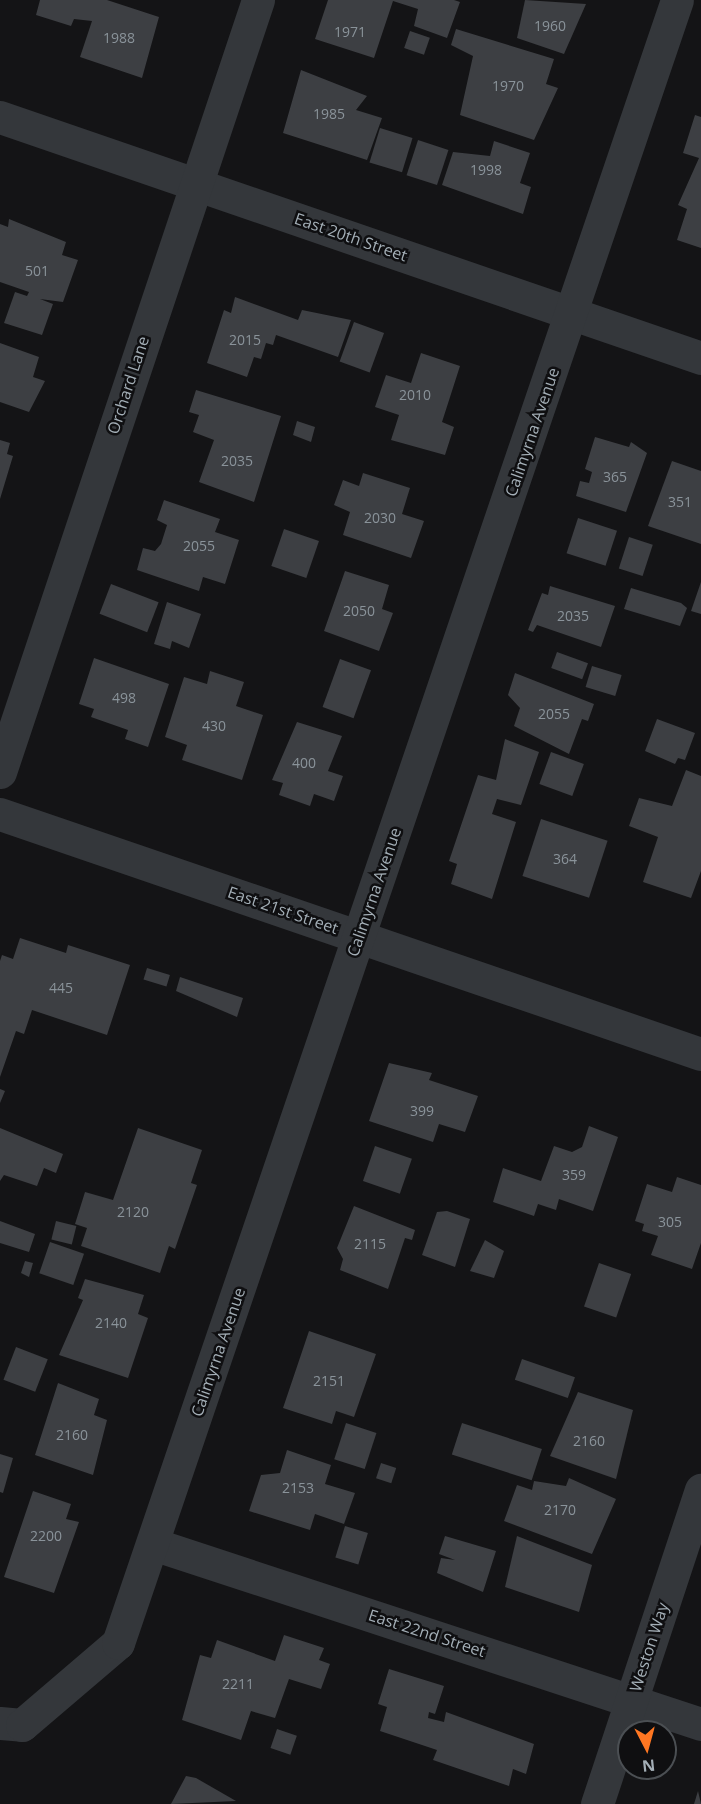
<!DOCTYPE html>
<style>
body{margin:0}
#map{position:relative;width:701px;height:1804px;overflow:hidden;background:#141416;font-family:"Open Sans",sans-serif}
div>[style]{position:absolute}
.building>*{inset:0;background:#3d3f43;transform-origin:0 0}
.minor>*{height:33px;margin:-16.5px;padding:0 16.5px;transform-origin:16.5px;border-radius:16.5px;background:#34373b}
span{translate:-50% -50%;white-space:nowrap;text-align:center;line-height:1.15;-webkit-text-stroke:5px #0f0f11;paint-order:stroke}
.number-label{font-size:14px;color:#8a939a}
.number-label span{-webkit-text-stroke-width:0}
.street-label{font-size:16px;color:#a4afb7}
.north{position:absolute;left:617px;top:1720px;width:60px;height:60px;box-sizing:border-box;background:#0f0f11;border:2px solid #4b4f53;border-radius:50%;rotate:174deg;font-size:16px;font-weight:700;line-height:24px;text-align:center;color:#a4afb7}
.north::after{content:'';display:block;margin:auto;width:21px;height:27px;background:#f72;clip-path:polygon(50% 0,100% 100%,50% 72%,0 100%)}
</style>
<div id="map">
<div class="building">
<i style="clip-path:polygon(40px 0,107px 0,159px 17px,142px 78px,80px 57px,92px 21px,74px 19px,71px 26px,36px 15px)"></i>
<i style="clip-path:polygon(328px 0,454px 0,460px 2px,447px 38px,414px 26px,418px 9px,393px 1px,374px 58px,315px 39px)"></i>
<i style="clip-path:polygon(525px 0,586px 4px,564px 54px,517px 38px)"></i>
<i style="clip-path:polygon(456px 29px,554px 59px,546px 84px,558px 88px,534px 140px,460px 115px,473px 56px,451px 45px)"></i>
<i style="left:410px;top:31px;width:21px;height:18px;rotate:19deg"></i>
<i style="clip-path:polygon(301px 70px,367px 96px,356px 110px,382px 118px,367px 160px,283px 133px)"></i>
<i style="clip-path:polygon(695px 115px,701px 117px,701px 248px,677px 240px,687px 209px,678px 205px,699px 158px,683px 153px)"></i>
<i style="left:380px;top:128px;width:34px;height:36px;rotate:17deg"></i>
<i style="left:418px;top:140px;width:32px;height:37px;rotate:18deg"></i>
<i style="clip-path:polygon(494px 141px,530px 153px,520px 183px,531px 187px,523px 214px,442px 185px,453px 152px,490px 156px)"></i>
<i style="clip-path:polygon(9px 219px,66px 242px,62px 255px,78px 260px,63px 302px,40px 299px,53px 304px,42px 335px,4px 323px,15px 292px,27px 296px,29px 292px,0 282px,0 224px,8px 227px)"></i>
<i style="clip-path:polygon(235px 297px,298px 320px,302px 310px,351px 320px,338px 357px,276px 335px,273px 345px,266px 343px,261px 359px,254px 357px,247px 377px,207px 363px,224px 310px,231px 313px)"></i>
<i style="left:354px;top:322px;width:32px;height:42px;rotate:20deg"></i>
<i style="clip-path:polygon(0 343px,39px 357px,33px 377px,45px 381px,29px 412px,0 402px)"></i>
<i style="clip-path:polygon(421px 353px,460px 366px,442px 422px,454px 427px,445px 455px,391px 440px,399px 415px,375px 407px,386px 375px,411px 383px)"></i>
<i style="clip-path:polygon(196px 390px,281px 416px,254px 502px,199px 482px,214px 440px,193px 432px,199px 415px,189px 412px)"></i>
<i style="clip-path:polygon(297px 421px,315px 427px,311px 442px,293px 435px)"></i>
<i style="clip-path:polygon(595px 437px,629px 447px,631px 442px,647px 453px,626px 512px,576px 496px,580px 481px,589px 483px,592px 472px,585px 469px)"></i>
<i style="clip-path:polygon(0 440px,10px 443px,7px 454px,13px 456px,0 499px)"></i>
<i style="clip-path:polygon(672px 461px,701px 471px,701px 544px,648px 526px)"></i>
<i style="clip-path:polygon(363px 473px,410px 488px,402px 514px,424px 521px,411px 558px,343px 535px,350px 512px,334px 505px,343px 480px,359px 486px)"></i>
<i style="clip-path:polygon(164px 500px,220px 519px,215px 532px,239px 540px,225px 584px,203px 577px,199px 591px,137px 570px,143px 548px,155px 551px,161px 544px,167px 525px,157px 520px)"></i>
<i style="left:578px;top:518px;width:41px;height:37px;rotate:18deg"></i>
<i style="left:284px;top:529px;width:37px;height:39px;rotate:19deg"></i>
<i style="left:629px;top:537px;width:25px;height:33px;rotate:18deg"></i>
<i style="clip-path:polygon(345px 571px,389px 585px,382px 609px,393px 613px,379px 651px,324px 631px)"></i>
<i style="clip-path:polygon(701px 582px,701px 614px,691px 611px)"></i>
<i style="left:111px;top:584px;width:51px;height:32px;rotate:21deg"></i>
<i style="clip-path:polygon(550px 586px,615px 606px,601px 647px,537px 625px,533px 632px,528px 630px,542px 593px,548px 595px)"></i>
<i style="clip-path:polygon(631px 588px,681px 603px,687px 608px,680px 626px,624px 609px)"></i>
<i style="clip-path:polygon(167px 602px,201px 614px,189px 648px,172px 641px,170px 649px,154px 644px)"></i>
<i style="left:557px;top:652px;width:33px;height:17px;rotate:20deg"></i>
<i style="clip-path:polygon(94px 658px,169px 684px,148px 747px,125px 739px,128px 730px,91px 717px,94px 709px,79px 704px)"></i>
<i style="left:340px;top:659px;width:33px;height:51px;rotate:20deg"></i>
<i style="left:592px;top:666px;width:31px;height:22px;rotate:17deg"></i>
<i style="clip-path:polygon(210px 671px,244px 682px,236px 706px,263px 715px,242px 780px,182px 760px,187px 745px,165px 737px,184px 677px,207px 684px)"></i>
<i style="clip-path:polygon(515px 673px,594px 704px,588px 721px,582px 719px,569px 754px,514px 726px,520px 708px,508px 695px)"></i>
<i style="clip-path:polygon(657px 719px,695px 733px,685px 760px,678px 758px,675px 764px,645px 751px)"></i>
<i style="clip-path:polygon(297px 722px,342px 736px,328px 771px,343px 776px,334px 801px,314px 794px,310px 806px,279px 795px,283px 783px,272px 780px)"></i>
<i style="clip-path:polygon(505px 739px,539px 752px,521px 805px,497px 799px,492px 814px,516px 822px,492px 899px,451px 884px,457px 864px,449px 861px,478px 775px,496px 780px)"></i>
<i style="left:551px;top:752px;width:35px;height:34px;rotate:20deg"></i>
<i style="clip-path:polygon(686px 770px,701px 776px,701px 871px,691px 898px,643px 882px,658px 837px,629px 826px,639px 798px,672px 806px)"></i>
<i style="left:541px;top:819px;width:70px;height:60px;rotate:18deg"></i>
<i style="clip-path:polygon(20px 938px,66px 953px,68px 945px,130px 965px,107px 1035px,32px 1010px,24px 1034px,16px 1031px,0 1077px,0 961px,2px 955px,13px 959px)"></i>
<i style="left:147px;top:968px;width:24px;height:12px;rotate:17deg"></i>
<i style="clip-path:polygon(180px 977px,243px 998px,237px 1017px,176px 991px)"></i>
<i style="clip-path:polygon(389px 1063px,432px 1073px,429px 1080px,478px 1096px,465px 1132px,439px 1124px,433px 1142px,369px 1121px)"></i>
<i style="clip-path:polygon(0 1089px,5px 1091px,0 1103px)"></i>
<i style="clip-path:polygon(589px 1126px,618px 1137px,593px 1211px,559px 1199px,556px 1210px,538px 1204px,534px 1216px,493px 1202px,503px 1168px,541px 1181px,554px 1146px,572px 1152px,582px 1147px)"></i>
<i style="clip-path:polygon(0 1128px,63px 1154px,56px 1173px,44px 1168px,37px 1186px,4px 1175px,0 1181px)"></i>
<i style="clip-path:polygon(138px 1128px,202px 1150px,191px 1183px,197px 1185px,175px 1249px,169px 1246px,160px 1273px,81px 1246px,87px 1228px,75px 1224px,85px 1192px,113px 1200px)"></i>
<i style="left:375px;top:1146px;width:39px;height:37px;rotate:19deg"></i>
<i style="clip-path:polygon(677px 1177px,701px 1185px,701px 1243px,692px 1269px,651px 1255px,658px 1236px,642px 1231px,644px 1224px,635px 1221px,647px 1184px,672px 1192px)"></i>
<i style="clip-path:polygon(354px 1206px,415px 1230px,412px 1240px,405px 1238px,388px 1289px,340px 1270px,343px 1259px,337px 1248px)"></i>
<i style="clip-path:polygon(447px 1211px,470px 1219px,455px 1267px,422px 1255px,437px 1212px)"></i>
<i style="clip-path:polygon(0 1221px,35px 1234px,29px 1252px,0 1243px)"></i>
<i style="left:56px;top:1221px;width:21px;height:19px;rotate:14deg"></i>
<i style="clip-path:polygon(485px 1240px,504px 1251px,494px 1278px,470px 1271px)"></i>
<i style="left:50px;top:1242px;width:36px;height:33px;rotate:19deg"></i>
<i style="clip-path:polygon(25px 1261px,33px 1263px,29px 1277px,21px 1273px)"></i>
<i style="left:599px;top:1263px;width:34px;height:46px;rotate:19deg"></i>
<i style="clip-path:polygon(85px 1279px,144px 1295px,138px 1314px,148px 1318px,128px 1378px,59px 1355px,83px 1300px,78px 1298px)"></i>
<i style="clip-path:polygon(309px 1331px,376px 1354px,354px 1417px,336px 1411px,332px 1424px,283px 1408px)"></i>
<i style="left:16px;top:1347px;width:34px;height:35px;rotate:21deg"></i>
<i style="left:522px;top:1359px;width:56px;height:22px;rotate:19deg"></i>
<i style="clip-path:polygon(58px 1383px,99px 1399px,94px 1415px,107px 1420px,93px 1475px,35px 1455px)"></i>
<i style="clip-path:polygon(578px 1392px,633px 1410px,616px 1479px,550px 1456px)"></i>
<i style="left:346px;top:1423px;width:32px;height:38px;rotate:18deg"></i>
<i style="left:462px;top:1423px;width:84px;height:33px;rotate:18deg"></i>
<i style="clip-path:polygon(287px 1450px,331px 1465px,325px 1484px,355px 1493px,344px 1524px,315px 1514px,310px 1530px,249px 1511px,261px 1475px,280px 1473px)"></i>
<i style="clip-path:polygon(0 1454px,13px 1458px,3px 1493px,0 1492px)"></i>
<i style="left:381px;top:1463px;width:16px;height:16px;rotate:18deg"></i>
<i style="clip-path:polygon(569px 1478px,616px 1499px,592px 1554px,504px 1521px,517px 1485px,532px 1490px,534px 1481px,566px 1486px)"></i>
<i style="clip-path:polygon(33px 1491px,71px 1504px,66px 1519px,79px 1522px,54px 1593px,4px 1577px)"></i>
<i style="left:345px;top:1526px;width:24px;height:33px;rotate:17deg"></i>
<i style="clip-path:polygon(445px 1536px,496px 1551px,483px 1592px,437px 1573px,441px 1558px,455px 1560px,439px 1554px)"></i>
<i style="clip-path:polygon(517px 1536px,592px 1565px,579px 1612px,505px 1587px)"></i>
<i style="clip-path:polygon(284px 1635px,324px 1648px,319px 1660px,330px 1664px,321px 1689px,289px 1679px,275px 1718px,251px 1711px,241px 1740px,182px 1720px,200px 1655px,211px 1658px,217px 1640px,275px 1661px)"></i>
<i style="clip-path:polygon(389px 1669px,444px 1686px,435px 1714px,429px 1712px,428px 1718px,444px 1722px,446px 1712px,534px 1744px,526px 1774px,513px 1769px,509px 1786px,433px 1760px,437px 1750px,380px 1731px,387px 1707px,378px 1704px)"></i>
<i style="left:277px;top:1729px;width:21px;height:20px;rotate:19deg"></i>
<i style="clip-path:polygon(186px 1776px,196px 1778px,236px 1801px,171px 1804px)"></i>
<i style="clip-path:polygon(698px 1791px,701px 1804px,694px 1804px)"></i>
</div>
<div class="minor">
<i style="left:0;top:117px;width:741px;rotate:18.97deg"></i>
<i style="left:0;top:772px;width:814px;rotate:-71.52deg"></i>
<i style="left:0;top:814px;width:741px;rotate:18.9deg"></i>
<i style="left:153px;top:1544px;width:577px;rotate:18.18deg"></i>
<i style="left:0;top:1723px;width:22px;rotate:5deg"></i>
<i style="left:22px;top:1725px;width:126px;rotate:-40.5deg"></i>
<i style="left:118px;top:1643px;width:1735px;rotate:-71.21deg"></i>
<i style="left:597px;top:1804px;width:331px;rotate:-71.7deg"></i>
</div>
<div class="number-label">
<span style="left:550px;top:26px">1960</span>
<span style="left:350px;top:32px">1971</span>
<span style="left:119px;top:38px">1988</span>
<span style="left:508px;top:86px">1970</span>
<span style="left:329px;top:114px">1985</span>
<span style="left:486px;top:170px">1998</span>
<span style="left:37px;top:271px">501</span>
<span style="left:245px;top:340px">2015</span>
<span style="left:415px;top:395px">2010</span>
<span style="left:237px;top:461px">2035</span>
<span style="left:615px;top:477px">365</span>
<span style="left:680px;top:502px">351</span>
<span style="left:380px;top:518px">2030</span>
<span style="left:199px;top:546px">2055</span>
<span style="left:359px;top:611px">2050</span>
<span style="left:573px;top:616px">2035</span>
<span style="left:124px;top:698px">498</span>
<span style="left:554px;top:714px">2055</span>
<span style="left:214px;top:726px">430</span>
<span style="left:304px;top:763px">400</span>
<span style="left:565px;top:859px">364</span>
<span style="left:61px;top:988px">445</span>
<span style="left:422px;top:1111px">399</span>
<span style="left:574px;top:1175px">359</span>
<span style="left:133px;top:1212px">2120</span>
<span style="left:670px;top:1222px">305</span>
<span style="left:370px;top:1244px">2115</span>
<span style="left:111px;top:1323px">2140</span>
<span style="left:329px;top:1381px">2151</span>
<span style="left:72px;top:1435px">2160</span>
<span style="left:589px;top:1441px">2160</span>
<span style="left:298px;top:1488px">2153</span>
<span style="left:560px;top:1510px">2170</span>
<span style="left:46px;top:1536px">2200</span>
<span style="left:238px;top:1684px">2211</span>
</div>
<div class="street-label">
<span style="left:351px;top:237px;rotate:19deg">East 20th Street</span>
<span style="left:128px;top:385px;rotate:-72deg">Orchard Lane</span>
<span style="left:532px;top:432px;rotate:-71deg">Calimyrna Avenue</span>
<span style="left:374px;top:892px;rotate:-71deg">Calimyrna Avenue</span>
<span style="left:283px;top:910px;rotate:19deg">East 21st Street</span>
<span style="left:218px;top:1352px;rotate:-71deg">Calimyrna Avenue</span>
<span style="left:427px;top:1633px;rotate:18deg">East 22nd Street</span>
<span style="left:649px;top:1647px;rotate:-72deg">Weston Way</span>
</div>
<div class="north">N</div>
</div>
